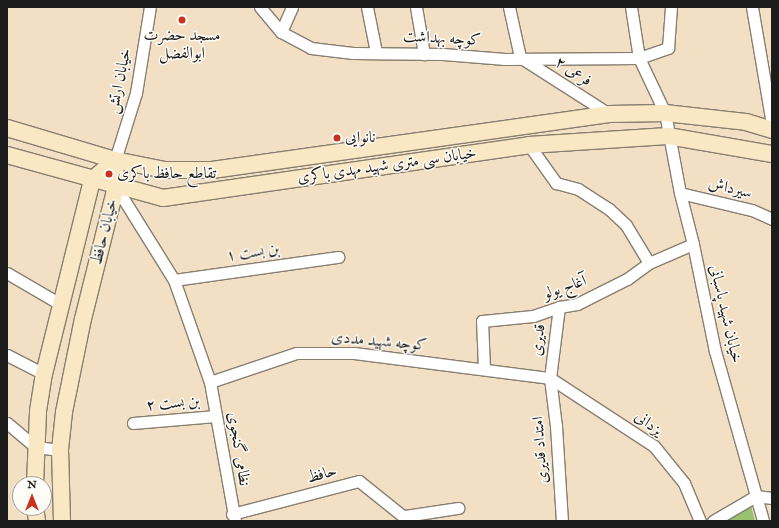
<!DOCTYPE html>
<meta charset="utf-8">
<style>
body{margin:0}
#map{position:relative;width:779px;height:528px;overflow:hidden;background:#f3e0c4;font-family:"IM FELL English",Amiri,serif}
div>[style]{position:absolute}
.green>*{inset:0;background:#98c26f}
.roads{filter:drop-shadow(1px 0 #887e70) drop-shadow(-1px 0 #887e70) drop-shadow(0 1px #887e70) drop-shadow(0 -1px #887e70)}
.street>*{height:11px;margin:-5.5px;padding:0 5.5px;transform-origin:5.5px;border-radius:5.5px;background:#fff}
.secondary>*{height:16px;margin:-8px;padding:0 8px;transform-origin:8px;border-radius:8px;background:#fae7c3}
.dots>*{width:11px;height:11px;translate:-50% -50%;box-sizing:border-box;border:2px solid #fdfcf7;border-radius:50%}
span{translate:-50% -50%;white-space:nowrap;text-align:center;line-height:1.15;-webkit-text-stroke:3px #fdfcf7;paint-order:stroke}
.poi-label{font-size:16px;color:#1c1c1c}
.left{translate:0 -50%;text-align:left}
.street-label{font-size:16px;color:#1c1c1c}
.frame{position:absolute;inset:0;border:8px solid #1c1c1c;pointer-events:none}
.north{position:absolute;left:12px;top:476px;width:40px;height:40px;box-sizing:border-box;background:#fdfcf7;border:1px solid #a3a29f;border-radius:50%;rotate:0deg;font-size:11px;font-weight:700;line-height:16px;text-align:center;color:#1c1c1c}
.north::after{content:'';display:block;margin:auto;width:14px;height:18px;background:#c8321e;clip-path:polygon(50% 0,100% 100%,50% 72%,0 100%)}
</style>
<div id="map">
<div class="green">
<i style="clip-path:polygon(750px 501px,755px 521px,723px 521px)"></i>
</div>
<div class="roads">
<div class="street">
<i style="left:260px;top:7px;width:33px;rotate:50deg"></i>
<i style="left:281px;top:32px;width:34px;rotate:28deg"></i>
<i style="left:311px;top:48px;width:42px;rotate:6.8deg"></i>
<i style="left:353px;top:53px;width:90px;rotate:0.6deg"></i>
<i style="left:443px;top:54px;width:62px;rotate:4.6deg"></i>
<i style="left:505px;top:59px;width:134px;rotate:-0.4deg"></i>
<i style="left:639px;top:58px;width:31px;rotate:-19deg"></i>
<i style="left:668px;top:48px;width:41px;rotate:-85.8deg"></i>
<i style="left:367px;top:7px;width:46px;rotate:78.7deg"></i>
<i style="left:416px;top:7px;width:48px;rotate:80.3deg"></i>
<i style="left:509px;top:7px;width:51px;rotate:77.6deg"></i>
<i style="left:520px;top:57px;width:106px;rotate:32.6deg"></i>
<i style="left:631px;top:7px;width:52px;rotate:81.1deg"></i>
<i style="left:639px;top:58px;width:61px;rotate:64.7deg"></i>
<i style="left:665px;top:113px;width:81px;rotate:79.4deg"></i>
<i style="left:680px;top:193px;width:53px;rotate:75.7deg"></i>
<i style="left:693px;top:244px;width:109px;rotate:78.4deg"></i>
<i style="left:715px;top:351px;width:177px;rotate:74.2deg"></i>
<i style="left:752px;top:7px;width:119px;rotate:80.3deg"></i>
<i style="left:281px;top:32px;width:27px;rotate:-66deg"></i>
<i style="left:529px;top:145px;width:47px;rotate:54.6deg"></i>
<i style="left:556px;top:183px;width:23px;rotate:15deg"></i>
<i style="left:578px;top:189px;width:37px;rotate:33deg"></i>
<i style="left:609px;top:209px;width:23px;rotate:43deg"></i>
<i style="left:626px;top:225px;width:44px;rotate:58.8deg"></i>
<i style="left:115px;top:160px;width:70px;rotate:-72.6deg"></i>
<i style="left:136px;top:93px;width:87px;rotate:-80.8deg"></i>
<i style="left:116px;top:187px;width:110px;rotate:58.1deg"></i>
<i style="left:174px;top:280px;width:108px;rotate:70.6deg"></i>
<i style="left:210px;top:382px;width:91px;rotate:-18.6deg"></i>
<i style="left:296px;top:353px;width:58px"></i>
<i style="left:354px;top:353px;width:198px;rotate:7.3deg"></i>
<i style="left:550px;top:378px;width:124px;rotate:33.2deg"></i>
<i style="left:654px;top:446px;width:48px;rotate:51deg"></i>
<i style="left:684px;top:483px;width:41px;rotate:67.2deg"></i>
<i style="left:680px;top:193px;width:74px;rotate:13.3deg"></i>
<i style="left:752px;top:210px;width:22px;rotate:24deg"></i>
<i style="left:7px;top:273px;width:64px;rotate:30.2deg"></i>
<i style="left:174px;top:280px;width:166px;rotate:-8deg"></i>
<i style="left:559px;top:307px;width:72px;rotate:97.2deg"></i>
<i style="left:550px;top:378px;width:48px;rotate:82.9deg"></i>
<i style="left:556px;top:426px;width:95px;rotate:86.4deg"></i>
<i style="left:7px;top:355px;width:42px;rotate:27.2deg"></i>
<i style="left:484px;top:368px;width:47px;rotate:-92.4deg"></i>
<i style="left:482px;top:321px;width:51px;rotate:-5.6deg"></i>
<i style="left:533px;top:316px;width:28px;rotate:-19deg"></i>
<i style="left:559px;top:307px;width:18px;rotate:-9deg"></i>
<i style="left:577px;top:304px;width:56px;rotate:-26.6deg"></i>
<i style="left:627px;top:279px;width:27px;rotate:-36deg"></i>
<i style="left:649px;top:263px;width:48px;rotate:-23.4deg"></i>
<i style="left:210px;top:382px;width:141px;rotate:79.8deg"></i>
<i style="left:7px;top:423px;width:38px;rotate:40deg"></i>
<i style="left:36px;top:447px;width:24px;rotate:7deg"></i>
<i style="left:133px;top:423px;width:83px;rotate:-4.8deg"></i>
<i style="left:232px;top:514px;width:131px;rotate:-14.6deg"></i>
<i style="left:359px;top:481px;width:64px;rotate:38.7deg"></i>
<i style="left:405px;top:516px;width:54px;rotate:-8.6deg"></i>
<i style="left:713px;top:521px;width:50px;rotate:-30.2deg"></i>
<i style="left:756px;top:496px;width:16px;rotate:7deg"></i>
</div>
<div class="secondary">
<i style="left:7px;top:128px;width:113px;rotate:16.5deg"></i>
<i style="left:115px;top:160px;width:51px;rotate:11.3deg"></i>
<i style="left:165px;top:170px;width:47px"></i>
<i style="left:212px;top:170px;width:401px;rotate:-8deg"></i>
<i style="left:609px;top:114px;width:56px;rotate:-1deg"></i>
<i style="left:665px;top:113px;width:81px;rotate:6.3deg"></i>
<i style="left:746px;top:122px;width:27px;rotate:17deg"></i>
<i style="left:7px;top:155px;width:162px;rotate:15.4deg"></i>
<i style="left:163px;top:198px;width:370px;rotate:-8.2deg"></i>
<i style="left:529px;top:145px;width:139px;rotate:-3.7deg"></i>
<i style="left:668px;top:136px;width:106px;rotate:9.8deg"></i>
<i style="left:35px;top:484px;width:73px;rotate:-87.6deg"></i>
<i style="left:38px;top:411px;width:37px;rotate:-81deg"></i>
<i style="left:44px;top:374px;width:200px;rotate:-76.1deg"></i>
<i style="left:92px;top:180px;width:30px;rotate:-41deg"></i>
<i style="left:35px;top:508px;width:13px;rotate:81deg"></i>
<i style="left:62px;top:521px;width:71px;rotate:-91.6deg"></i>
<i style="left:60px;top:450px;width:38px;rotate:-84deg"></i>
<i style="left:64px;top:412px;width:95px;rotate:-78.5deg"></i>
<i style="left:83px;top:319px;width:136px;rotate:-76deg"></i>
<i style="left:116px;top:187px;width:27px;rotate:-92deg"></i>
</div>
</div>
<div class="dots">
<i style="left:182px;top:20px;background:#c8321e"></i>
<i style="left:337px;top:138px;background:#c8321e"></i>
<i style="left:109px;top:174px;background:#c8321e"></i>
</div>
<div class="poi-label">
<span style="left:182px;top:45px">مسجد حضرت<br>ابوالفضل</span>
<span class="left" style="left:345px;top:138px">نانوایی</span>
<span class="left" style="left:117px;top:174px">تقاطع حافظ باکری</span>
</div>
<div class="street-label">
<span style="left:442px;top:39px;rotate:3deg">کوچه بهداشت</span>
<span style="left:573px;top:72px;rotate:33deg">فرعی ۲</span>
<span style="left:120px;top:81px;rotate:-78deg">خیابان ارتش</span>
<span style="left:387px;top:166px;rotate:-8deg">خیابان سی متری شهید مهدی باکری</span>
<span style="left:730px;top:189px;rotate:14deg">سیرداش</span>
<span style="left:105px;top:232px;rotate:-76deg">خیابان حافظ</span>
<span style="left:253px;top:253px;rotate:-8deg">بن بست ۱</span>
<span style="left:565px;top:288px;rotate:-19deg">آغاج یولو</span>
<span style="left:725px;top:314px;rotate:77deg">خیابان شهید پاسبانی</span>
<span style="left:539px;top:340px;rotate:-83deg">قدیری</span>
<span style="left:379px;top:342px;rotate:5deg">کوچه شهید مددی</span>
<span style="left:173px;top:404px;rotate:-5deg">بن بست ۲</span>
<span style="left:648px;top:424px;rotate:37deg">یزدانی</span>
<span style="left:238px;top:449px;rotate:81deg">نظامی گنجوی</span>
<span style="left:541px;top:450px;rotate:-94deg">امتداد قدیری</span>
<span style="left:322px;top:475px;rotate:-16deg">حافظ</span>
</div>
<div class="frame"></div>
<div class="north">N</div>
</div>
